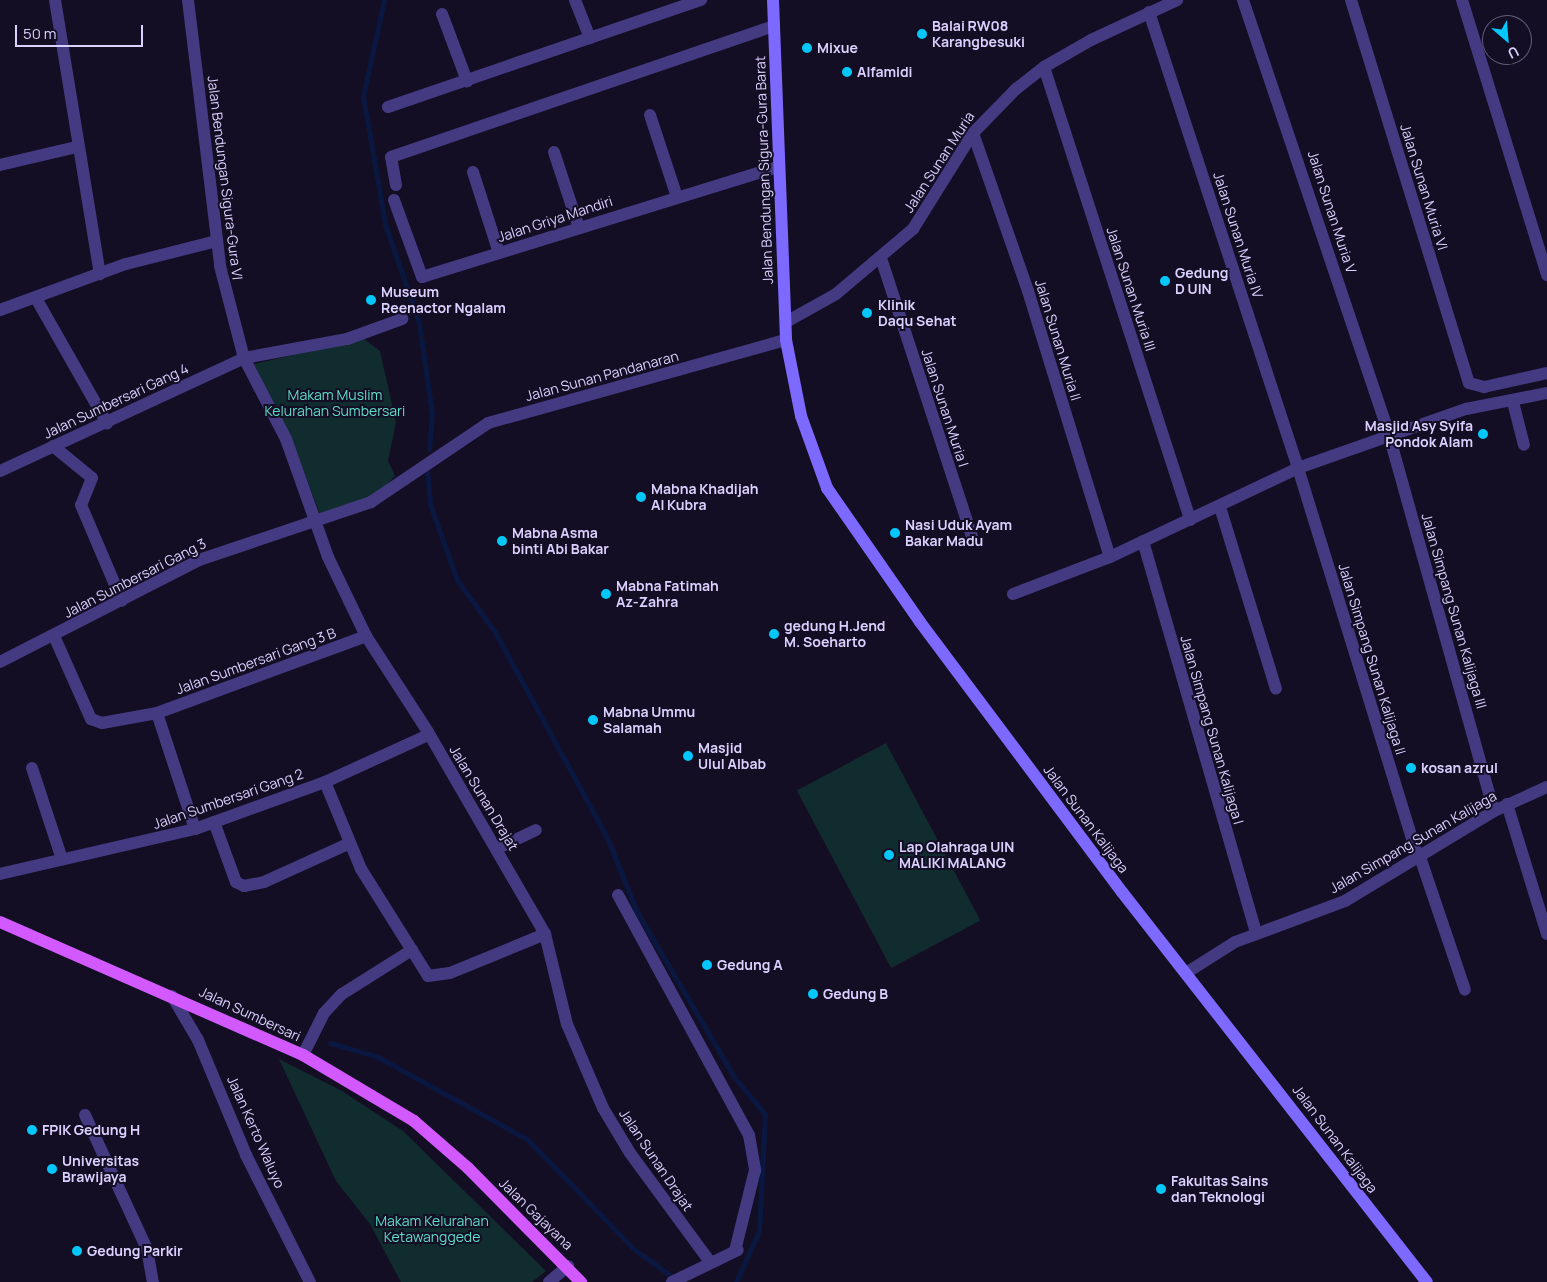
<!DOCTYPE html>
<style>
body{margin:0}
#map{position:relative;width:1547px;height:1282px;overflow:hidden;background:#140e24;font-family:Manrope,sans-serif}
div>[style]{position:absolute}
.green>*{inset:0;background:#112c2e;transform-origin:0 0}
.stream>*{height:5px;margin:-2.5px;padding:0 2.5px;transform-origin:2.5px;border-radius:2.5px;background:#0a1841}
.minor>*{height:12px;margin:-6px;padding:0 6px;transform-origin:6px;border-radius:6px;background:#443a82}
.secondary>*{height:12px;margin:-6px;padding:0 6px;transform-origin:6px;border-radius:6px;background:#7d69fe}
.primary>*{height:12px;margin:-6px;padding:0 6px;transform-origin:6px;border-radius:6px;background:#d259fe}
.dots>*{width:14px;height:14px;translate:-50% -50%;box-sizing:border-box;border:2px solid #140e24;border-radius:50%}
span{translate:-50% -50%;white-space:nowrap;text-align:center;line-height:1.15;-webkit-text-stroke:4px #140e24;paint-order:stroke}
.poi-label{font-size:14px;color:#dbd1ff;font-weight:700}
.left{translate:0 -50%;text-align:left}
.right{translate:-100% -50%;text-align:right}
.street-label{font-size:14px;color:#dbd1ff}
.park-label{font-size:14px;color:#5edecc}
.north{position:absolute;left:1482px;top:15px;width:50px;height:50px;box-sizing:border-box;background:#140e24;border:1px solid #645c7c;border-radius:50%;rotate:153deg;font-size:14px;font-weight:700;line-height:20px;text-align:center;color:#dbd1ff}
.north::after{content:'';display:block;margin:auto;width:18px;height:22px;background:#02c7fa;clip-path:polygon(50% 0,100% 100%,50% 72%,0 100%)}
.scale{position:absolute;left:15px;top:25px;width:128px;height:22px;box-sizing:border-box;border:2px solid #dbd1ff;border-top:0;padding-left:6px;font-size:15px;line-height:18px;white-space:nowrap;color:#dbd1ff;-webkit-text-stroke:4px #140e24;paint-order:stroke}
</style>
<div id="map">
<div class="green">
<i style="clip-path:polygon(364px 339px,380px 351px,396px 422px,388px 461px,395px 476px,374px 497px,320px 514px,292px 440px,254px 364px)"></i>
<i style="left:886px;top:743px;width:201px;height:101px;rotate:62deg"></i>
<i style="clip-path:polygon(279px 1059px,342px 1091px,403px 1131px,546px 1271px,532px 1282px,401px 1282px,370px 1224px,336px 1181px)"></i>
</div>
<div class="stream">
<i style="left:384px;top:0;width:98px;rotate:102.3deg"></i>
<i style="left:363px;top:96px;width:130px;rotate:80.2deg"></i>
<i style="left:385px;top:224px;width:105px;rotate:71deg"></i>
<i style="left:419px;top:323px;width:92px;rotate:81.9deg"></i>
<i style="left:432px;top:414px;width:35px;rotate:95deg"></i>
<i style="left:427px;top:469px;width:35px;rotate:85deg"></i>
<i style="left:430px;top:504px;width:81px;rotate:70.4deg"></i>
<i style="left:457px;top:580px;width:64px;rotate:53.8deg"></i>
<i style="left:495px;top:632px;width:234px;rotate:61.4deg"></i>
<i style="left:607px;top:837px;width:81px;rotate:68.2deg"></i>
<i style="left:637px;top:912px;width:191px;rotate:59.5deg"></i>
<i style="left:734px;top:1077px;width:48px;rotate:50deg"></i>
<i style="left:765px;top:1114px;width:117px;rotate:92.9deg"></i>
<i style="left:759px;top:1231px;width:56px;rotate:114.3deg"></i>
<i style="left:330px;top:1043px;width:48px;rotate:15.8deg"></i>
<i style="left:376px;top:1056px;width:172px;rotate:28.8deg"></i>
<i style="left:527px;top:1139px;width:155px;rotate:45.8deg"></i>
<i style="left:635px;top:1250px;width:52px;rotate:35.5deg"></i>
</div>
<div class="minor">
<i style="left:55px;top:0;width:278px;rotate:80.7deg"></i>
<i style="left:188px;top:0;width:268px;rotate:83.1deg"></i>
<i style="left:220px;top:266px;width:95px;rotate:75.4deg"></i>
<i style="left:244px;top:358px;width:91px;rotate:62.6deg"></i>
<i style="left:286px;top:439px;width:125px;rotate:70.4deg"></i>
<i style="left:328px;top:557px;width:88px;rotate:64.3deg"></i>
<i style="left:366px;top:636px;width:114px;rotate:57.1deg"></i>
<i style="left:428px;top:732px;width:233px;rotate:59.9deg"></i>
<i style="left:545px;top:934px;width:93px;rotate:76.3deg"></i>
<i style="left:567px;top:1024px;width:91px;rotate:66.8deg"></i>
<i style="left:603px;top:1108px;width:52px;rotate:59deg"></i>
<i style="left:630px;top:1153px;width:135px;rotate:53.7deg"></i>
<i style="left:575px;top:0;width:41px;rotate:68.5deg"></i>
<i style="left:1243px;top:0;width:459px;rotate:71.4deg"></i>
<i style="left:1389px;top:435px;width:390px;rotate:74.4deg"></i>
<i style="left:1351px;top:0;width:401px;rotate:72.9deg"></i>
<i style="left:1469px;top:383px;width:16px;rotate:15deg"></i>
<i style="left:1484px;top:387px;width:65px;rotate:-12.5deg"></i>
<i style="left:1462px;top:0;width:288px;rotate:72.8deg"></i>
<i style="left:1149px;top:12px;width:480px;rotate:71.9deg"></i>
<i style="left:1298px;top:468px;width:408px;rotate:72.9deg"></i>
<i style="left:442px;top:14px;width:72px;rotate:69.5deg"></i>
<i style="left:1044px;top:67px;width:476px;rotate:72.1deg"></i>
<i style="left:388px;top:107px;width:331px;rotate:-18.9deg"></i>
<i style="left:650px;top:115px;width:86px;rotate:71.8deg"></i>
<i style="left:973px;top:133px;width:167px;rotate:70.8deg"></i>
<i style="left:1028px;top:291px;width:278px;rotate:72.9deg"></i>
<i style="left:554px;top:152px;width:80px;rotate:71.8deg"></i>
<i style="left:0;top:165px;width:79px;rotate:-13.2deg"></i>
<i style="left:473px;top:172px;width:85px;rotate:72.2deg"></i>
<i style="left:396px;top:185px;width:28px;rotate:-100deg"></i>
<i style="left:391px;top:157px;width:405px;rotate:-18.9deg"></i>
<i style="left:394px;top:200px;width:82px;rotate:70deg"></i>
<i style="left:422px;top:277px;width:373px;rotate:-17.2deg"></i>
<i style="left:881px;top:258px;width:297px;rotate:71.9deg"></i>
<i style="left:37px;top:300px;width:142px;rotate:60.4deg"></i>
<i style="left:0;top:310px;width:134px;rotate:-20.1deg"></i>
<i style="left:126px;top:264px;width:94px;rotate:-14.2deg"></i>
<i style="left:786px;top:322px;width:57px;rotate:-29.2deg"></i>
<i style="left:836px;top:294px;width:101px;rotate:-40.2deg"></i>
<i style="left:913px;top:229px;width:113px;rotate:-58deg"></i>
<i style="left:973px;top:133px;width:62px;rotate:-45.7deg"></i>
<i style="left:1016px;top:89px;width:36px;rotate:-38deg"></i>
<i style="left:1044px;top:67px;width:54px;rotate:-29.9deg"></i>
<i style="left:1091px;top:40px;width:95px;rotate:-24.9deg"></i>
<i style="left:1513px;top:402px;width:44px;rotate:75.7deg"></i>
<i style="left:53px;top:446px;width:50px;rotate:39.4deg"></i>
<i style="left:92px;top:478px;width:29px;rotate:112deg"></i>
<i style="left:81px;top:505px;width:104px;rotate:66.9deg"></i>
<i style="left:0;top:471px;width:269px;rotate:-24.8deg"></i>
<i style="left:244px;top:358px;width:105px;rotate:-10.5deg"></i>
<i style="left:347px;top:339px;width:59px;rotate:-20deg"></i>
<i style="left:1220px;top:507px;width:190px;rotate:72.9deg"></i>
<i style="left:1143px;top:541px;width:408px;rotate:73.9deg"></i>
<i style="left:1013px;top:594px;width:104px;rotate:-20.9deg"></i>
<i style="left:1110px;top:557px;width:208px;rotate:-25.3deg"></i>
<i style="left:1298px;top:468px;width:178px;rotate:-19.4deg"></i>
<i style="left:1466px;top:409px;width:83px;rotate:-11.2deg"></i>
<i style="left:54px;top:636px;width:91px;rotate:66deg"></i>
<i style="left:91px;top:719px;width:12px;rotate:20deg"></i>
<i style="left:102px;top:723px;width:56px;rotate:-10.3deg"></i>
<i style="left:157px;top:713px;width:223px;rotate:-20.2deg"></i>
<i style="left:0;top:662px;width:224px;rotate:-27.1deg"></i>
<i style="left:199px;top:560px;width:182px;rotate:-18.6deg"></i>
<i style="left:371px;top:502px;width:141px;rotate:-34deg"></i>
<i style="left:488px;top:423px;width:309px;rotate:-15.6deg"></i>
<i style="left:157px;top:713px;width:122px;rotate:71.9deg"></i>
<i style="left:32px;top:768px;width:96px;rotate:71.8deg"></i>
<i style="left:325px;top:782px;width:94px;rotate:67.5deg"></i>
<i style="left:361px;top:869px;width:126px;rotate:57.9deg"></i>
<i style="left:428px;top:976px;width:22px;rotate:-8deg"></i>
<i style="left:450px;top:973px;width:103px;rotate:-22.3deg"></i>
<i style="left:1507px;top:804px;width:136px;rotate:72.9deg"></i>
<i style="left:214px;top:822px;width:64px;rotate:69.9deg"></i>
<i style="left:236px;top:882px;width:9px;rotate:27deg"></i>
<i style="left:244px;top:886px;width:20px;rotate:-11deg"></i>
<i style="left:264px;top:882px;width:94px;rotate:-24.4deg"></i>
<i style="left:496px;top:849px;width:44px;rotate:-25.4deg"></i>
<i style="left:1420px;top:857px;width:140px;rotate:71.3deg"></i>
<i style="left:0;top:874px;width:200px;rotate:-13deg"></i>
<i style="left:195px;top:829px;width:138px;rotate:-19.9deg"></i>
<i style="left:325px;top:782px;width:113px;rotate:-24.5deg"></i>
<i style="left:618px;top:895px;width:273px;rotate:61.4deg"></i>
<i style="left:749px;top:1135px;width:36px;rotate:80deg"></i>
<i style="left:755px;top:1170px;width:83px;rotate:103.9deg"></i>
<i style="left:1186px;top:973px;width:58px;rotate:-32.3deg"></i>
<i style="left:1235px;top:942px;width:117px;rotate:-20.4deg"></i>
<i style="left:1345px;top:901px;width:174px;rotate:-31.1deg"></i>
<i style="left:1494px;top:811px;width:58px;rotate:-24.4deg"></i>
<i style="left:172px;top:996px;width:51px;rotate:59.4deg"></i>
<i style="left:198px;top:1040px;width:125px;rotate:67.3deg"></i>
<i style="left:246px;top:1155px;width:142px;rotate:63.3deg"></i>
<i style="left:303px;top:1055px;width:47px;rotate:-63.4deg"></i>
<i style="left:324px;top:1013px;width:26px;rotate:-47deg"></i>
<i style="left:342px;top:994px;width:83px;rotate:-32.2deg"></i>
<i style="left:85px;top:1115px;width:148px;rotate:65.2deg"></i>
<i style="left:147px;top:1249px;width:34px;rotate:80deg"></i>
<i style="left:549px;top:1282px;width:25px;rotate:-40deg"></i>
<i style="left:672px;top:1282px;width:73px;rotate:-25.9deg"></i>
</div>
<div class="secondary">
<i style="left:773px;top:0;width:340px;rotate:87.8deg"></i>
<i style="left:786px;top:340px;width:77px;rotate:78.8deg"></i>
<i style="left:801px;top:416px;width:77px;rotate:70.1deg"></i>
<i style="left:827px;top:488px;width:163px;rotate:55.2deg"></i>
<i style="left:920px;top:622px;width:337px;rotate:53.2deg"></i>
<i style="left:1122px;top:892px;width:495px;rotate:52deg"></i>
</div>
<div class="primary">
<i style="left:0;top:922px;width:331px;rotate:23.7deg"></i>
<i style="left:303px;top:1055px;width:129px;rotate:30.7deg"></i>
<i style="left:414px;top:1121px;width:72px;rotate:41deg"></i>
<i style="left:468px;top:1168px;width:161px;rotate:45.3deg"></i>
</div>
<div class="dots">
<i style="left:922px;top:34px;background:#02c7fa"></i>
<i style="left:807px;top:48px;background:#02c7fa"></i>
<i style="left:847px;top:72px;background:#02c7fa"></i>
<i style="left:1165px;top:281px;background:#02c7fa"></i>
<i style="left:371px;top:300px;background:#02c7fa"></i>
<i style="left:867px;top:313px;background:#02c7fa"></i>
<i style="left:1483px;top:434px;background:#02c7fa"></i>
<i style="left:641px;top:497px;background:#02c7fa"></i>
<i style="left:895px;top:533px;background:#02c7fa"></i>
<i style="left:502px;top:541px;background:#02c7fa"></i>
<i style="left:606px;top:594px;background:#02c7fa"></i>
<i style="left:774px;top:634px;background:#02c7fa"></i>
<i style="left:593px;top:720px;background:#02c7fa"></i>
<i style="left:688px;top:756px;background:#02c7fa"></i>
<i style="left:1411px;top:768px;background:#02c7fa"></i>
<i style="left:889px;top:855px;background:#02c7fa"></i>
<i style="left:707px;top:965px;background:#02c7fa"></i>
<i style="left:813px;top:994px;background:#02c7fa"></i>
<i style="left:32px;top:1130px;background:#02c7fa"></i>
<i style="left:52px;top:1169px;background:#02c7fa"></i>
<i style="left:1161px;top:1189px;background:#02c7fa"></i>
<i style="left:77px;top:1251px;background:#02c7fa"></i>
</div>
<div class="poi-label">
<span class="left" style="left:932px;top:34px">Balai RW08<br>Karangbesuki</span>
<span class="left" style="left:817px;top:48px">Mixue</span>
<span class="left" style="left:857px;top:72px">Alfamidi</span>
<span class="left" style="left:1175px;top:281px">Gedung<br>D UIN</span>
<span class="left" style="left:381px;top:300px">Museum<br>Reenactor Ngalam</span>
<span class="left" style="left:878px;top:313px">Klinik<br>Daqu Sehat</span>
<span class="right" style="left:1473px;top:434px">Masjid Asy Syifa<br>Pondok Alam</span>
<span class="left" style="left:651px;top:497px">Mabna Khadijah<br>Al Kubra</span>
<span class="left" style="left:905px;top:533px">Nasi Uduk Ayam<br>Bakar Madu</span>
<span class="left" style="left:512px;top:541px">Mabna Asma<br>binti Abi Bakar</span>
<span class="left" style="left:616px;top:594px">Mabna Fatimah<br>Az-Zahra</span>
<span class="left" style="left:784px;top:634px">gedung H.Jend<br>M. Soeharto</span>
<span class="left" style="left:603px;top:720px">Mabna Ummu<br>Salamah</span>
<span class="left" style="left:698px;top:756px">Masjid<br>Ulul Albab</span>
<span class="left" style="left:1421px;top:768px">kosan azrul</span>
<span class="left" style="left:899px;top:855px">Lap Olahraga UIN<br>MALIKI MALANG</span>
<span class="left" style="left:717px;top:965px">Gedung A</span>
<span class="left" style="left:823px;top:994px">Gedung B</span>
<span class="left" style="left:42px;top:1130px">FPIK Gedung H</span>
<span class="left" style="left:62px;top:1169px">Universitas<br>Brawijaya</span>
<span class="left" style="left:1171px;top:1189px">Fakultas Sains<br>dan Teknologi</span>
<span class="left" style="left:87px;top:1251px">Gedung Parkir</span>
</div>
<div class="street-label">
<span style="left:939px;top:162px;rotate:-57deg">Jalan Sunan Muria</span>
<span style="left:764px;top:170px;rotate:-92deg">Jalan Bendungan Sigura-Gura Barat</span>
<span style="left:225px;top:178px;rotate:83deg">Jalan Bendungan Sigura-Gura VI</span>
<span style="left:1424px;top:187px;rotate:73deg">Jalan Sunan Muria VI</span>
<span style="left:1332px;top:212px;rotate:72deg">Jalan Sunan Muria V</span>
<span style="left:555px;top:219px;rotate:-18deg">Jalan Griya Mandiri</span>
<span style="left:1238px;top:235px;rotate:72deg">Jalan Sunan Muria IV</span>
<span style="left:1131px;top:289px;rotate:72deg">Jalan Sunan Muria III</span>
<span style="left:1058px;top:340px;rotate:73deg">Jalan Sunan Muria II</span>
<span style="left:602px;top:376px;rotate:-15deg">Jalan Sunan Pandanaran</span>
<span style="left:116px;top:401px;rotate:-25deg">Jalan Sumbersari Gang 4</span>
<span style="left:945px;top:408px;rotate:72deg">Jalan Sunan Muria I</span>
<span style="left:135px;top:578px;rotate:-27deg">Jalan Sumbersari Gang 3</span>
<span style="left:1454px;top:611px;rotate:74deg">Jalan Simpang Sunan Kalijaga III</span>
<span style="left:1372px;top:659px;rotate:73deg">Jalan Simpang Sunan Kalijaga II</span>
<span style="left:256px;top:661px;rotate:-20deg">Jalan Sumbersari Gang 3 B</span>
<span style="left:1212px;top:730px;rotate:74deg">Jalan Simpang Sunan Kalijaga I</span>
<span style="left:484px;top:798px;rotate:59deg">Jalan Sunan Drajat</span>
<span style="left:228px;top:799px;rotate:-19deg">Jalan Sumbersari Gang 2</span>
<span style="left:1086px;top:819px;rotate:53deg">Jalan Sunan Kalijaga</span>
<span style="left:1413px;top:842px;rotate:-30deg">Jalan Simpang Sunan Kalijaga</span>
<span style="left:250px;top:1014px;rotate:25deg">Jalan Sumbersari</span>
<span style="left:256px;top:1132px;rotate:66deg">Jalan Kerto Waluyo</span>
<span style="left:1335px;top:1139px;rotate:53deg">Jalan Sunan Kalijaga</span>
<span style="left:656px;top:1160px;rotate:56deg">Jalan Sunan Drajat</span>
<span style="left:536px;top:1214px;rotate:44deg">Jalan Gajayana</span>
</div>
<div class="park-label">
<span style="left:335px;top:403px">Makam Muslim<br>Kelurahan Sumbersari</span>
<span style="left:432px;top:1229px">Makam Kelurahan<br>Ketawanggede</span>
</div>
<div class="north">U</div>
<div class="scale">50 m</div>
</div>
